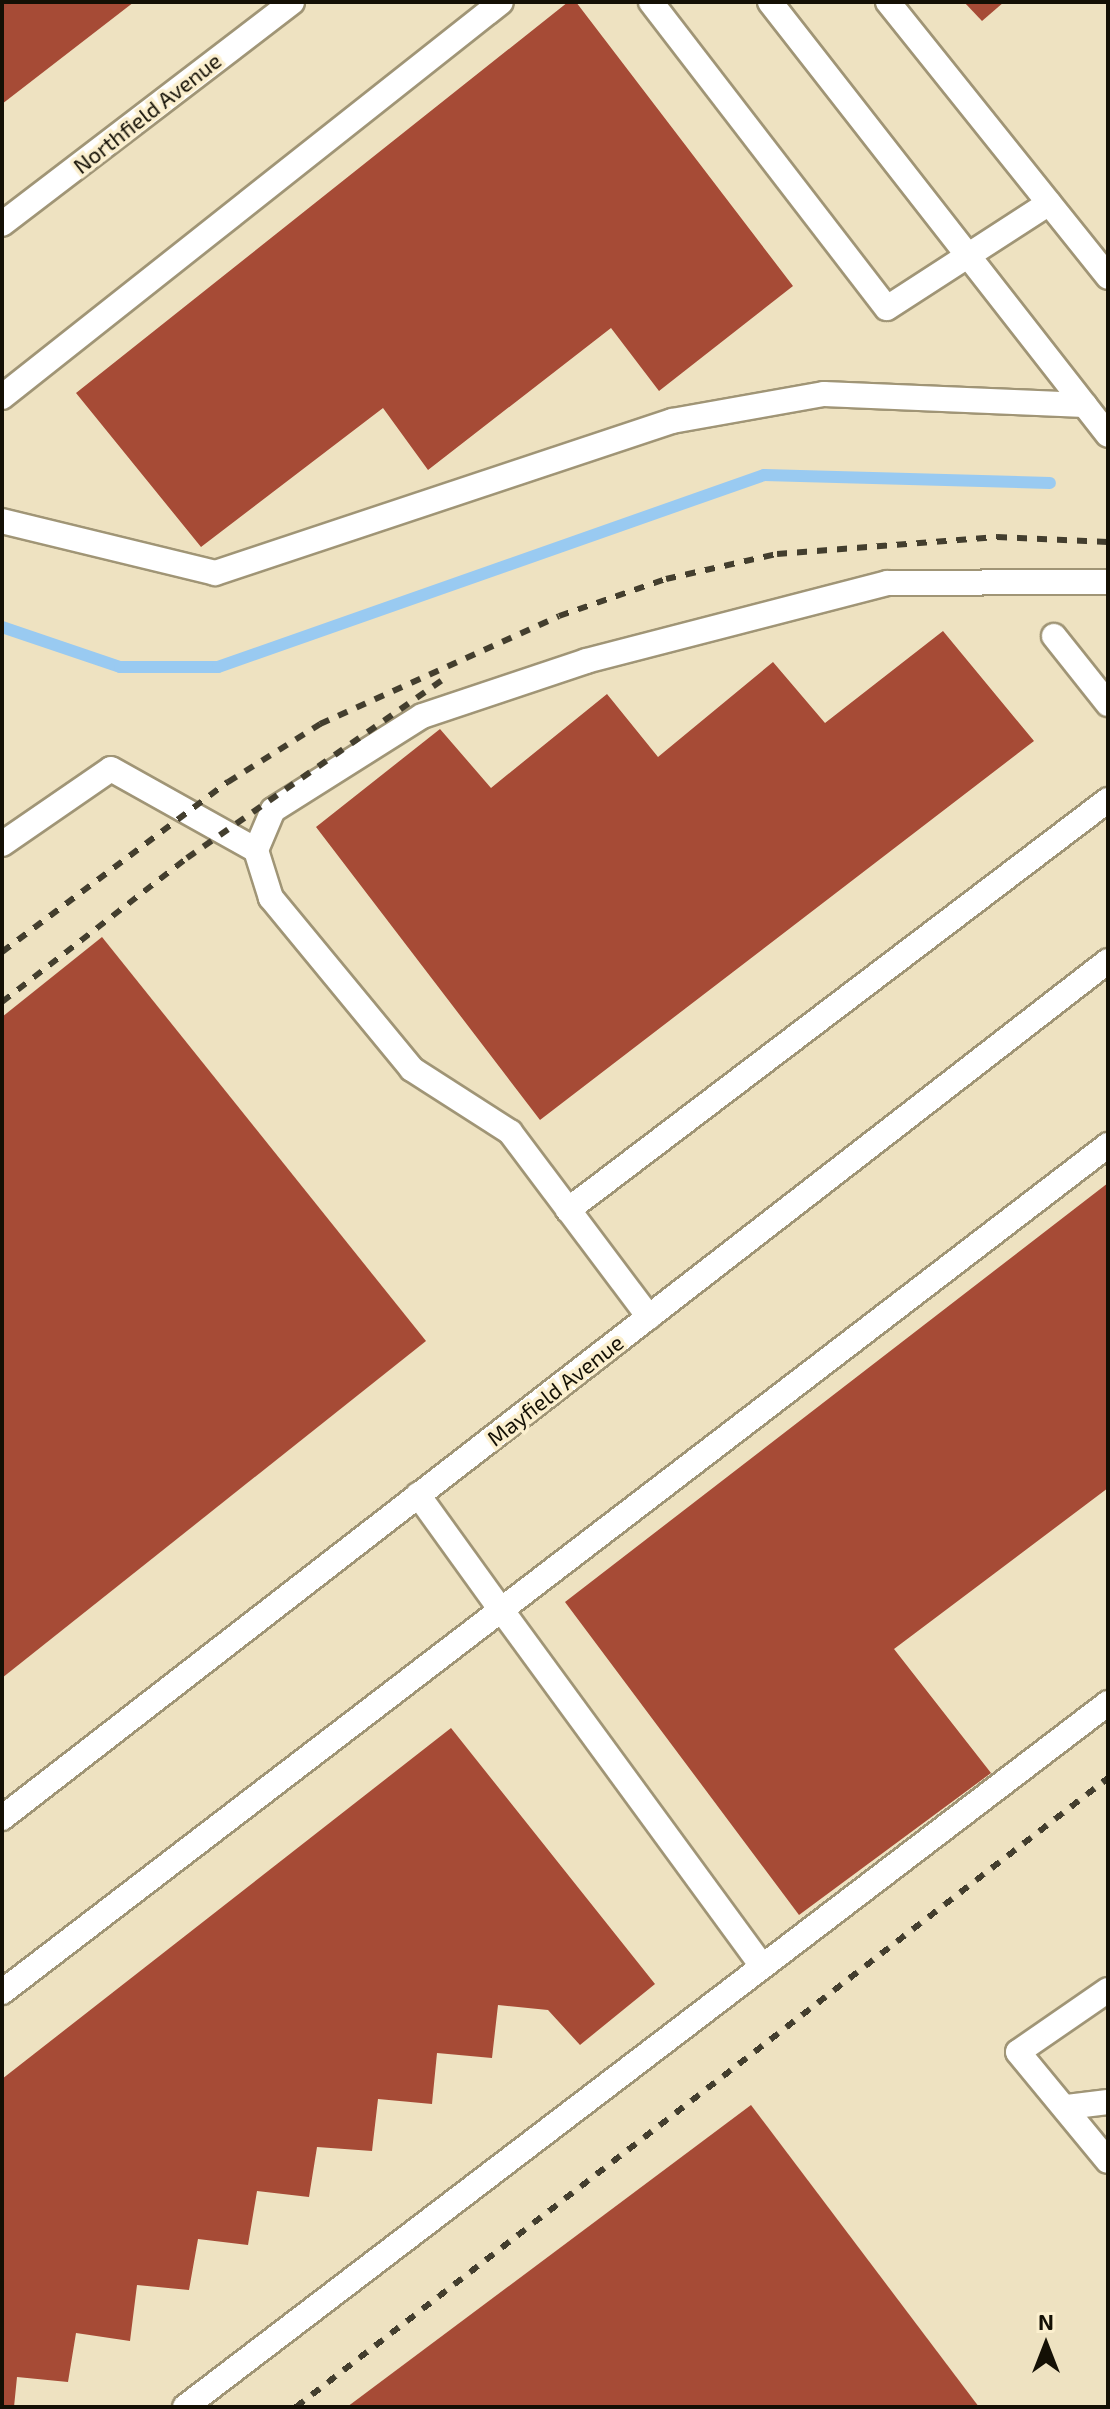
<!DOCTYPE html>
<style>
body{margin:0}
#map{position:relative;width:1110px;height:2409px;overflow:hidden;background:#eee2c1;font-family:"Exo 2",sans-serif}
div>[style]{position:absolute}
.stream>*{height:12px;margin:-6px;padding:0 6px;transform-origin:6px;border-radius:6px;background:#99caf1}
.building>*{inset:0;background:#a64b36}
.roads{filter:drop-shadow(2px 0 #a09576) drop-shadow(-2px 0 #a09576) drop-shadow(0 2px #a09576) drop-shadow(0 -2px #a09576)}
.lane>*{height:24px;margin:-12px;padding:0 12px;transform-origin:12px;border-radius:12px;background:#fff}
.rail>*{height:6px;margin-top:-3px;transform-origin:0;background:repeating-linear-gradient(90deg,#433e2e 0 10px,transparent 0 20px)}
span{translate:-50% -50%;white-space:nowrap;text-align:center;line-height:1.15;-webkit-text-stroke:7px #fbefce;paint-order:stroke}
.street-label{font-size:22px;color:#141005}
.frame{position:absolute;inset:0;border:4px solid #141005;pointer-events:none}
.north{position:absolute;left:1006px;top:2305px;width:80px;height:80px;-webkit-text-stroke:6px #fbefce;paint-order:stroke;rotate:0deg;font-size:22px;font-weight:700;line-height:32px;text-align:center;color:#141005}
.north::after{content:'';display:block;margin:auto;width:28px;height:36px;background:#141005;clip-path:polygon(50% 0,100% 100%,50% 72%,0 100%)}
</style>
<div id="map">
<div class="stream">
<i style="left:2px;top:627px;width:125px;rotate:18.7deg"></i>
<i style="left:120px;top:667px;width:98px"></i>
<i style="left:218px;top:667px;width:579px;rotate:-19.37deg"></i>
<i style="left:764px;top:475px;width:286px;rotate:1.6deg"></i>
</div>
<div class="building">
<i style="clip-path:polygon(2px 2px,134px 2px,2px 104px)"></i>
<i style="clip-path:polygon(568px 2px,576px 2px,793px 286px,659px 391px,611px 328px,428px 470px,383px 408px,201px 547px,76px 393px)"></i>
<i style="clip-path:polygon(964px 2px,1004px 2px,982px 21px)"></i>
<i style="clip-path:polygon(943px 631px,1034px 741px,540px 1120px,316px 827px,440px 729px,491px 788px,607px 694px,658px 757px,773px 662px,825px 723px)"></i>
<i style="clip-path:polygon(102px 937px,426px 1341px,2px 1678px,2px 1017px)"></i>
<i style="clip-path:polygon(1108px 1183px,1108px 1488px,894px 1649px,991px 1773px,799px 1915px,565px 1602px)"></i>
<i style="clip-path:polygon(451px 1728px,655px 1984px,580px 2045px,548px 2010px,498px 2005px,492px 2058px,437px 2053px,432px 2104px,378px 2099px,372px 2151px,317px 2147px,309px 2197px,257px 2191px,248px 2245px,198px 2239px,189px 2290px,137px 2285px,130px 2341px,76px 2333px,68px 2382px,17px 2377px,14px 2407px,2px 2407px,2px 2079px)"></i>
<i style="clip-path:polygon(751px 2105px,979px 2407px,347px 2407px)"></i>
</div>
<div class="roads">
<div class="lane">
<i style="left:651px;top:2px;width:386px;rotate:52.4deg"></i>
<i style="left:887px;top:308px;width:193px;rotate:-32.9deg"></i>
<i style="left:770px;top:2px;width:549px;rotate:52.02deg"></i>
<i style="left:888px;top:2px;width:352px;rotate:51.3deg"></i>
<i style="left:2px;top:224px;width:365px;rotate:-37.4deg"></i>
<i style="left:2px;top:397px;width:636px;rotate:-38.36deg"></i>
<i style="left:2px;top:521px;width:219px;rotate:13.7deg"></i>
<i style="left:215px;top:573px;width:482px;rotate:-18.4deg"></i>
<i style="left:672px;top:421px;width:154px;rotate:-10.1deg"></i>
<i style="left:824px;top:394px;width:261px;rotate:2.4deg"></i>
<i style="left:1054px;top:636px;width:87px;rotate:51.5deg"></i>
<i style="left:2px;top:844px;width:132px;rotate:-34.5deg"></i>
<i style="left:111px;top:769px;width:166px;rotate:29.2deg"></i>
<i style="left:568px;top:1210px;width:678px;rotate:-37.21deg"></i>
<i style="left:649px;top:1317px;width:231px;rotate:-126.9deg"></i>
<i style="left:510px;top:1132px;width:117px;rotate:-147.3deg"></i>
<i style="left:412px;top:1069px;width:222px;rotate:-129.5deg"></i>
<i style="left:271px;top:898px;width:50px;rotate:-107.4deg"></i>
<i style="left:256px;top:850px;width:43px;rotate:-67deg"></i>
<i style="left:273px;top:810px;width:176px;rotate:-32.2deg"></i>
<i style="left:422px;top:716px;width:173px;rotate:-18.5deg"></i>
<i style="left:586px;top:661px;width:311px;rotate:-14.5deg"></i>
<i style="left:887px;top:583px;width:221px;rotate:-0.3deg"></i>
<i style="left:2px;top:1818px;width:1399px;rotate:-37.77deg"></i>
<i style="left:762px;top:1966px;width:441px;rotate:-126.2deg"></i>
<i style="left:501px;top:1610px;width:765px;rotate:-37.45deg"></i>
<i style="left:1108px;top:1990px;width:109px;rotate:145.4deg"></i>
<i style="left:1018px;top:2052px;width:141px;rotate:50.5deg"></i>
<i style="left:2px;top:1992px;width:628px;rotate:-37.44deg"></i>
<i style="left:501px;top:1610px;width:142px;rotate:-125.8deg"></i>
<i style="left:1067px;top:2107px;width:41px;rotate:-7deg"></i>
<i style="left:185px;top:2407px;width:1161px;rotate:-37.33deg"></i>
</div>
</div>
<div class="rail">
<i style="left:2px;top:952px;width:283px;rotate:-37deg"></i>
<i style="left:228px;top:782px;width:109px;rotate:-32.2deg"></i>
<i style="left:320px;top:724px;width:262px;rotate:-24.3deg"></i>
<i style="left:559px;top:616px;width:113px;rotate:-19.1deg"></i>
<i style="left:666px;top:579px;width:114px;rotate:-12.7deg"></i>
<i style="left:777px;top:554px;width:221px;rotate:-4.4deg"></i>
<i style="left:997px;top:537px;width:111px;rotate:2.6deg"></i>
<i style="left:2px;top:1002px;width:234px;rotate:-37.9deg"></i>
<i style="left:187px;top:858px;width:313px;rotate:-34.9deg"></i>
<i style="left:296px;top:2407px;width:1027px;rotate:-37.76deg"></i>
</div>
<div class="street-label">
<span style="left:147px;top:113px;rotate:-38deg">Northfield Avenue</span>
<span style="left:555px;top:1390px;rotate:-38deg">Mayfield Avenue</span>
</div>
<div class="frame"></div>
<div class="north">N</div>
</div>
